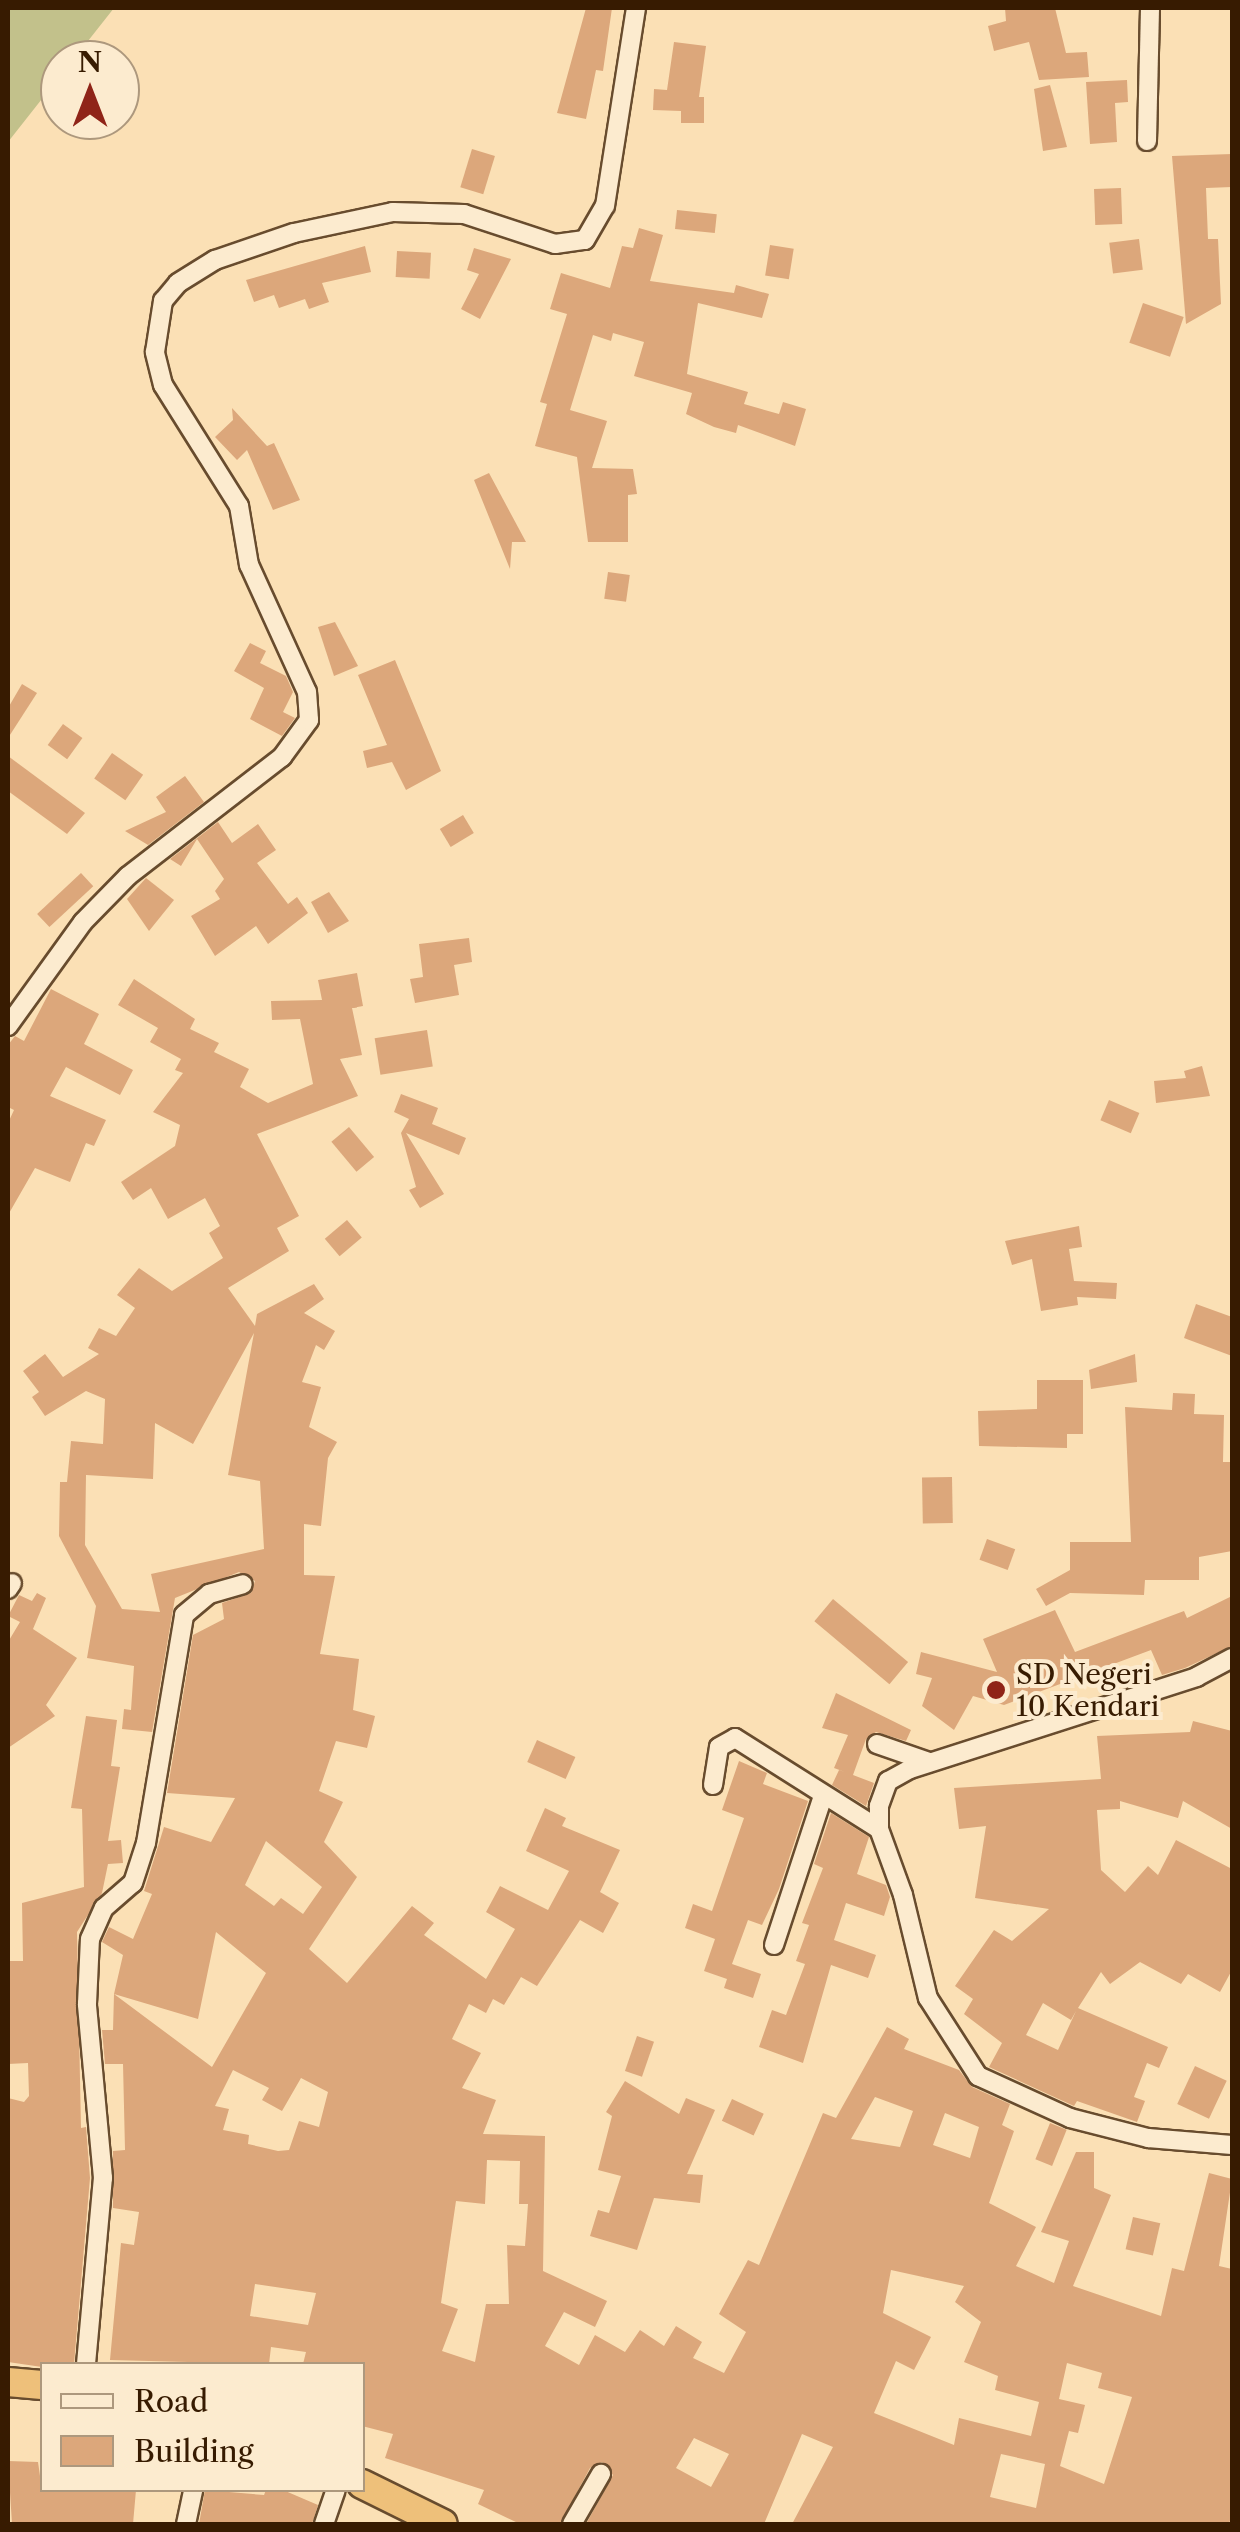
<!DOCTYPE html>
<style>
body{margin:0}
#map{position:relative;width:1240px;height:2532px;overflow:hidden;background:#fbe0b5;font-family:"Libre Caslon Text",serif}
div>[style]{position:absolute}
.green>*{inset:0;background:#c2c18b}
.building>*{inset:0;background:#dca77b;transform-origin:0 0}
.roads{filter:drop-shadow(2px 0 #684c2e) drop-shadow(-2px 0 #684c2e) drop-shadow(0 2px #684c2e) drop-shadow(0 -2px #684c2e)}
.minor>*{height:18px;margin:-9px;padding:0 9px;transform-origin:9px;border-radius:9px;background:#fcebcf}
.trunk>*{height:28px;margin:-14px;padding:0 14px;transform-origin:14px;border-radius:14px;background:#eec07a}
.dots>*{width:28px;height:28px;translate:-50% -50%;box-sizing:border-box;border:5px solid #fcebcf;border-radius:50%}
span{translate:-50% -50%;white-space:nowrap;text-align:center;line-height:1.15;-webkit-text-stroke:8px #fcebcf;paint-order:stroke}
.poi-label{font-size:28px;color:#371b01}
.left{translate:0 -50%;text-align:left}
.frame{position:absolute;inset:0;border:10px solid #371b01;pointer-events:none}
.legend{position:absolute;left:40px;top:2362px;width:325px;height:130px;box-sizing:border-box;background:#fcebcf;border:2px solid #ad987d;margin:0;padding:12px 18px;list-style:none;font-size:30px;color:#371b01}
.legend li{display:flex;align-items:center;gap:20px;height:50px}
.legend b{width:50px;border:2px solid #ad987d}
.north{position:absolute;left:40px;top:40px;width:100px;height:100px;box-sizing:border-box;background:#fcebcf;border:2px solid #ad987d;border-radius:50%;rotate:0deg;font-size:28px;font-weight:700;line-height:40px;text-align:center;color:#371b01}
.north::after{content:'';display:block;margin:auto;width:35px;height:45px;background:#8f2418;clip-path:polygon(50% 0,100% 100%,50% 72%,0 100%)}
</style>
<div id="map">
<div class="green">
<i style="clip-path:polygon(8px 8px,114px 8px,73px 60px,60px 60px,60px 76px,8px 142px)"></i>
</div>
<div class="building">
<i style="clip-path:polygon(586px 8px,612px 8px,603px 71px,596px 70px,586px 119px,557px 113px)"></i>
<i style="clip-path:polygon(1005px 8px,1055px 8px,1066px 53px,1087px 52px,1089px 77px,1039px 80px,1029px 42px,994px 51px,988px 26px,1006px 21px)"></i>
<i style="clip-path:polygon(674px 42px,706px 46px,699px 97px,704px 97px,704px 123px,681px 123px,681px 111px,653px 110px,654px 89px,667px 90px)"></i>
<i style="clip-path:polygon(1127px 80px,1128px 102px,1115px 103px,1117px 142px,1090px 144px,1086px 82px)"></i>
<i style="clip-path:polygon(1050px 85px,1067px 147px,1043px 151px,1034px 89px)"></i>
<i style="left:472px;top:149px;width:24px;height:40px;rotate:17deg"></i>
<i style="clip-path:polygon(1232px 154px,1232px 187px,1206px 188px,1208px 239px,1218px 239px,1221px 304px,1186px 324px,1172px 156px)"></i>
<i style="left:1121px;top:188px;width:36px;height:27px;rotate:88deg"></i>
<i style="left:677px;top:210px;width:40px;height:19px;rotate:6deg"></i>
<i style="clip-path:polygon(639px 228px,663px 235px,650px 281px,734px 293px,736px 285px,769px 294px,762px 318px,698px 303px,687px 374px,748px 392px,744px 404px,779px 414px,783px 402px,806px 409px,795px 446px,738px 425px,736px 433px,714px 427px,686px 414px,692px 393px,634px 376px,644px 342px,613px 333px,611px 341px,593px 335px,570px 410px,607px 421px,592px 468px,633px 469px,637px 494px,628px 495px,628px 542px,588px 542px,577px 457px,535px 446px,547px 404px,540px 402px,567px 314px,550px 309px,561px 273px,610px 288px,622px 246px,633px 248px)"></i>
<i style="left:1139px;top:239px;width:31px;height:30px;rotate:83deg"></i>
<i style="left:770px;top:245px;width:24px;height:31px;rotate:9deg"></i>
<i style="clip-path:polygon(365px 246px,371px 272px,322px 283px,329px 302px,309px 309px,305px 299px,279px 308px,274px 295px,254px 302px,246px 280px)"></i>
<i style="clip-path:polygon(474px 248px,511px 259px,480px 319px,461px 309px,479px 274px,467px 270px)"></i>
<i style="left:397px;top:251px;width:34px;height:26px;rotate:3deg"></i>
<i style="left:1143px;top:303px;width:43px;height:42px;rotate:19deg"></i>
<i style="clip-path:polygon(232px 408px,267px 446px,274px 443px,300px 500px,273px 510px,247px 450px,237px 460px,215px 437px,233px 420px)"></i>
<i style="clip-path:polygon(489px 473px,526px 542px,512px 542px,510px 569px,474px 480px)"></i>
<i style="left:608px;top:572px;width:22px;height:27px;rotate:8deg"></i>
<i style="clip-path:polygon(335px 622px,358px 666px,334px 676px,318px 627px)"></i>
<i style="clip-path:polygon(250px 643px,266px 651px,260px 663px,286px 676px,293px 692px,283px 712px,295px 718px,282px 736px,250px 719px,264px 688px,234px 671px)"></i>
<i style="clip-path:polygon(395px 660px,441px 771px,406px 790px,392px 762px,367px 768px,363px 751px,387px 745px,358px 675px)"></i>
<i style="clip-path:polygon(22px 684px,37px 693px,8px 738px,8px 708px)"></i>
<i style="left:63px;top:724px;width:24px;height:26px;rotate:36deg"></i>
<i style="left:112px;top:753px;width:38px;height:31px;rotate:35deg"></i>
<i style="clip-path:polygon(8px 756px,85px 813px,67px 834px,8px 791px)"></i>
<i style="clip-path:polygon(185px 776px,204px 802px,148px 845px,125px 831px,166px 812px,156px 797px)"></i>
<i style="left:463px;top:815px;width:21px;height:27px;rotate:59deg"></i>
<i style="clip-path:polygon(218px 822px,232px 843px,258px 824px,276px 850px,257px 863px,288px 904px,297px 897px,308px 913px,268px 944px,256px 926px,215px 956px,191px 916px,220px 899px,215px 891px,224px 879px,197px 839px,181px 866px,170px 859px)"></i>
<i style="left:81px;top:873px;width:18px;height:60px;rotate:47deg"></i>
<i style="clip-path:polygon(146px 878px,174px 900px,149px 931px,127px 899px)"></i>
<i style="clip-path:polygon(329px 892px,349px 921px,328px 933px,311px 902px)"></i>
<i style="clip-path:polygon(469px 938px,472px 962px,454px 965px,459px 995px,415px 1003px,410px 979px,423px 977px,419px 944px)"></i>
<i style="clip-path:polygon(evenodd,357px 973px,363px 1006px,352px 1008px,362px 1055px,340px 1059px,358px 1096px,257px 1134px,299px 1216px,277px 1228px,289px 1251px,228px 1288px,255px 1326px,257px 1314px,314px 1284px,324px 1299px,304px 1313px,335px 1331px,324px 1350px,316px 1345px,302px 1382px,321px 1387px,309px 1427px,337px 1442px,328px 1458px,321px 1526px,304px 1524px,304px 1575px,335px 1576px,320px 1654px,359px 1659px,353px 1710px,375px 1716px,367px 1748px,336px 1741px,319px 1791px,343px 1802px,324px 1842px,357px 1877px,309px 1949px,347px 1983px,412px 1906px,434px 1923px,424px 1935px,486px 1979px,515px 1929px,486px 1912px,500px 1886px,548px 1910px,569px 1871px,526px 1851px,545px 1808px,566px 1818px,562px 1826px,620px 1850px,600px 1892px,619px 1903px,603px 1933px,580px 1920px,537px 1986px,521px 1977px,504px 2005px,493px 1999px,486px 2013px,469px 2004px,452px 2039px,481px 2053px,462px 2088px,496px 2100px,483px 2134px,545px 2136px,543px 2271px,607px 2301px,595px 2327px,564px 2312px,545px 2346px,579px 2365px,595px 2335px,625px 2352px,640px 2330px,664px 2346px,676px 2326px,702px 2342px,693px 2358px,724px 2373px,746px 2332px,719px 2314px,748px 2260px,759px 2265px,823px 2113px,836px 2118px,887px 2027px,909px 2039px,904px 2049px,959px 2070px,972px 2087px,1010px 2104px,1002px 2125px,1014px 2131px,989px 2203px,1036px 2227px,1016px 2266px,1054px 2283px,1069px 2241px,1041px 2232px,1076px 2152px,1094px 2152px,1094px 2188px,1111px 2195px,1073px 2286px,1161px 2316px,1172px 2268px,1184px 2271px,1209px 2173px,1232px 2179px,1219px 2266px,1232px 2269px,1232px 2520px,1226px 2524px,792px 2524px,833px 2447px,802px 2434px,764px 2524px,586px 2524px,613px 2475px,602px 2462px,590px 2468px,560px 2524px,520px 2524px,478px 2504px,484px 2490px,385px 2458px,393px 2434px,362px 2426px,362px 2364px,303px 2364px,306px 2352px,271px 2347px,269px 2364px,110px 2360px,121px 2243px,134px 2245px,139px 2212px,113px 2208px,113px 2151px,125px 2150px,123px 2064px,105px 2064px,102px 2030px,113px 2030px,114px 1994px,212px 2067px,266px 1973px,216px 1932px,198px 2019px,114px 1994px,123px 1955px,102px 1942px,109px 1927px,133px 1939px,152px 1894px,144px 1891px,164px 1827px,211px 1842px,235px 1798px,167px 1793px,193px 1635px,224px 1619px,222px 1603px,251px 1593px,255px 1581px,239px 1572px,175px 1598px,152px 1732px,122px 1729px,124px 1709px,131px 1710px,134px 1666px,87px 1658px,96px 1606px,59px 1536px,60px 1482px,67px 1482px,71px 1441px,103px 1444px,105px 1399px,86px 1391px,45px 1416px,32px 1397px,39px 1392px,23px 1371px,45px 1354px,63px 1377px,99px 1354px,88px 1348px,99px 1328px,116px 1336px,135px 1308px,117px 1295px,139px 1268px,172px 1291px,223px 1258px,209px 1233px,220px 1226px,205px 1198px,168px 1219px,151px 1188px,133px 1200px,121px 1182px,175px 1146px,180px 1125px,153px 1112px,183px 1073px,175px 1070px,181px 1059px,150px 1042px,158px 1028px,118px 1005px,134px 979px,195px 1019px,190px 1029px,219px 1043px,214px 1052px,249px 1069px,240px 1087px,268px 1103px,313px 1084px,300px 1019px,272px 1020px,271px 1001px,322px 1000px,318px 980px,357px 973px,254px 1333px,228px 1475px,260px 1481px,264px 1549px,151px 1574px,160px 1612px,122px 1609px,85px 1545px,86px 1475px,153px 1479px,155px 1423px,193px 1444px,254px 1333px,357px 973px,266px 1841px,322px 1887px,303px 1914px,281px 1898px,274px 1906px,245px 1885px,266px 1841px,357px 973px,233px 2070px,269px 2088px,262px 2100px,282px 2111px,301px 2078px,328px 2092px,319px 2127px,299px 2121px,289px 2150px,278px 2151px,248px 2144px,249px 2135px,223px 2130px,229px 2109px,215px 2106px,233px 2070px,357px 973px,875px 2097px,913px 2111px,900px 2147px,851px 2139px,875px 2097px,357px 973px,945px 2113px,979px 2127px,970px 2158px,933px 2145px,945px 2113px,357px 973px,487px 2160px,520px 2161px,519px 2204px,528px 2204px,525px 2246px,507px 2245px,509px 2304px,486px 2304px,475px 2362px,442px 2351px,458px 2309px,441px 2303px,456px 2201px,485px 2204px,487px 2160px,357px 973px,891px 2270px,964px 2286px,955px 2302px,981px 2322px,964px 2362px,998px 2376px,995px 2390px,1039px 2402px,1031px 2436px,959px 2418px,954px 2445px,874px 2413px,896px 2361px,914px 2370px,931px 2337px,883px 2313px,891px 2270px,357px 973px,255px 2284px,316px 2293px,308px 2325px,250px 2316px,255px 2284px,357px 973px,1067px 2363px,1102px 2373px,1098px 2388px,1132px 2397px,1104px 2484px,1060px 2466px,1069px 2431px,1078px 2433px,1085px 2405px,1059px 2399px,1067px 2363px,357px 973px,694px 2438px,729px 2454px,711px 2487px,676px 2468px,694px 2438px,357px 973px,1001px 2454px,1045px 2464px,1036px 2508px,990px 2497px,1001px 2454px)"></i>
<i style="clip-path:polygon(51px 989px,99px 1014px,84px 1044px,133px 1070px,120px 1095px,66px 1067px,50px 1096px,106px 1120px,94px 1146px,86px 1143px,70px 1182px,35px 1168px,8px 1215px,8px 1123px,14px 1110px,8px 1107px,8px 1045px,15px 1036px,24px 1041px)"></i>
<i style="left:427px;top:1030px;width:37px;height:53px;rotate:81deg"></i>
<i style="clip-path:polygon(1202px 1066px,1210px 1096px,1156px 1103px,1154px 1081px,1186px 1078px,1184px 1071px)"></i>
<i style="clip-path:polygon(401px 1094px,438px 1108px,432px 1124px,466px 1138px,459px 1155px,406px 1133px,444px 1194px,420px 1208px,409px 1190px,416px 1187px,401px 1133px,409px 1119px,394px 1112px)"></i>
<i style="left:1109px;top:1100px;width:33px;height:22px;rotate:23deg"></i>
<i style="left:349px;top:1127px;width:39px;height:23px;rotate:50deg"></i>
<i style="left:347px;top:1220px;width:23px;height:29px;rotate:50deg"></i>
<i style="clip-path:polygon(1079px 1226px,1082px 1247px,1069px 1249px,1074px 1281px,1117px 1283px,1116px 1299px,1077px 1297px,1078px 1305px,1041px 1311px,1032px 1259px,1012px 1265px,1005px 1241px)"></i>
<i style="clip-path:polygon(1196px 1304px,1232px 1317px,1232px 1356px,1184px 1338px)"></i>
<i style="clip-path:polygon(1135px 1354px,1137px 1382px,1091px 1389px,1089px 1370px)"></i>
<i style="clip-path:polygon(1037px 1380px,1083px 1380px,1083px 1434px,1067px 1434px,1067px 1448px,979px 1446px,978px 1411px,1037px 1409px)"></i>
<i style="clip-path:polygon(1173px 1393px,1195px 1394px,1194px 1414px,1224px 1415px,1223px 1462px,1232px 1462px,1232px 1551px,1199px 1557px,1199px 1580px,1145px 1580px,1144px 1595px,1070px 1593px,1046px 1606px,1036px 1589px,1070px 1570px,1070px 1542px,1131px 1542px,1125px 1407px,1172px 1410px)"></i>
<i style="left:952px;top:1477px;width:46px;height:30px;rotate:89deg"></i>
<i style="left:987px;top:1539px;width:30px;height:22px;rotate:20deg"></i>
<i style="clip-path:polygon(37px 1593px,46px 1598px,33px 1629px,77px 1658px,46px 1705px,55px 1716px,8px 1748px,8px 1642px,20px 1622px,8px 1616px,19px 1595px,32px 1601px)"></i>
<i style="clip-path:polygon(1232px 1596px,1232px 1646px,1185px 1668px,1162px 1675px,1151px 1650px,1004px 1705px,973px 1696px,954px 1730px,922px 1706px,932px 1678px,916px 1674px,921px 1652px,997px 1672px,983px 1639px,1055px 1610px,1075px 1652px,1184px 1611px,1187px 1618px)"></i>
<i style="left:833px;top:1599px;width:98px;height:29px;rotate:40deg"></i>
<i style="clip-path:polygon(836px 1693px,911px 1730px,906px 1741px,876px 1732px,866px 1739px,853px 1775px,874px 1783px,866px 1806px,832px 1785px,839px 1770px,845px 1772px,834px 1768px,848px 1735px,822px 1728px)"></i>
<i style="clip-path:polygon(86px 1716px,117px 1720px,111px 1766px,120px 1767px,108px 1841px,121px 1840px,123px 1863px,108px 1864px,102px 1893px,77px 1932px,81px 2128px,86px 2127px,90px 2178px,74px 2364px,42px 2367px,8px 2362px,8px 2098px,24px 2102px,29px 2096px,28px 2063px,8px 2064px,8px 1961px,23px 1961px,22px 1903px,84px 1887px,82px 1809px,71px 1808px)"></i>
<i style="clip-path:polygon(evenodd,1193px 1721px,1232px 1731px,1232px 1829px,1183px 1801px,1178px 1818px,1120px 1801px,1120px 1809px,1097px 1810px,1101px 1870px,1125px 1892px,1148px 1866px,1158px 1875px,1176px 1840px,1232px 1869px,1232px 1970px,1220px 1992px,1188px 1974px,1181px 1984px,1140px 1962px,1110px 1984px,1101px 1972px,1078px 2008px,1168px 2047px,1159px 2068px,1147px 2063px,1134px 2097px,1145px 2101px,1137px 2122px,1077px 2101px,1074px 2106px,989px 2067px,1002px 2043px,964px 2014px,973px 1999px,955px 1986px,994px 1930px,1012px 1941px,1049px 1909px,975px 1898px,986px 1826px,959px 1829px,954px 1788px,1101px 1779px,1097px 1736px,1190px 1732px,1193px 1721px,1043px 2003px,1071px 2020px,1076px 2011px,1058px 2050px,1026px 2035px,1043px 2003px)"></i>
<i style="left:537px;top:1740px;width:42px;height:24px;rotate:24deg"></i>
<i style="clip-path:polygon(739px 1761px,767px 1773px,763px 1784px,808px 1801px,779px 1889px,762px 1925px,748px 1920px,732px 1964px,761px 1974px,753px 1998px,724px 1988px,727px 1979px,704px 1971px,715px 1939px,685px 1928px,693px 1904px,712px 1911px,744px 1818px,722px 1810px)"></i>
<i style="clip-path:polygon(831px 1813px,869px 1837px,857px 1874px,886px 1885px,890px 1897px,884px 1916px,846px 1903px,834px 1940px,876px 1955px,868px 1978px,831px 1965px,803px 2063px,759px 2047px,772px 2010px,786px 2015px,805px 1964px,796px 1961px,809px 1925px,802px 1923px,823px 1868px,814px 1864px)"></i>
<i style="left:637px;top:2036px;width:18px;height:37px;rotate:19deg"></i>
<i style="left:1195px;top:2066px;width:35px;height:42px;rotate:25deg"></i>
<i style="clip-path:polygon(625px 2081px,679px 2114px,686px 2098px,715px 2110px,687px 2174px,703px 2175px,700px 2203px,654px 2198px,637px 2250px,590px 2236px,598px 2210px,609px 2213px,621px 2176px,598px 2170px,612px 2116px,606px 2112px)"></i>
<i style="left:732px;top:2099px;width:35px;height:24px;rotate:25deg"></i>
<i style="left:1050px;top:2123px;width:18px;height:39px;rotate:22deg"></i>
<i style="left:1133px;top:2217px;width:28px;height:33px;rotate:13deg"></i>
<i style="clip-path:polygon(8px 2461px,38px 2462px,42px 2490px,136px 2490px,133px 2524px,12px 2524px)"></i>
<i style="clip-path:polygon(205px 2490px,264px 2495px,266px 2490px,283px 2490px,318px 2505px,312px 2524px,199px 2524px)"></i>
</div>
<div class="roads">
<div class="minor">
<i style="left:1147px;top:141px;width:133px;rotate:-88.7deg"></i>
<i style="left:8px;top:1026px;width:128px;rotate:-54.2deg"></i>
<i style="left:83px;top:922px;width:64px;rotate:-45.6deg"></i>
<i style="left:128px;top:876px;width:195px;rotate:-37.7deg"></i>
<i style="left:282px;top:757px;width:46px;rotate:-53.9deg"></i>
<i style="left:309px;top:720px;width:28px;rotate:-94deg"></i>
<i style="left:307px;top:692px;width:140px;rotate:-114.5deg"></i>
<i style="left:249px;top:565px;width:60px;rotate:-99.6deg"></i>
<i style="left:239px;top:506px;width:143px;rotate:-122.1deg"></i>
<i style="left:163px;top:385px;width:34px;rotate:-104deg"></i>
<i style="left:155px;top:352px;width:52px;rotate:-81.1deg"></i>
<i style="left:163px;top:301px;width:23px;rotate:-50deg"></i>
<i style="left:178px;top:283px;width:44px;rotate:-31.9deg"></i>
<i style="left:215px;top:260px;width:83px;rotate:-18.9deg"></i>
<i style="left:294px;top:233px;width:101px;rotate:-12deg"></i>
<i style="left:393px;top:212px;width:71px;rotate:1.6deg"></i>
<i style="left:464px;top:214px;width:96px;rotate:18.2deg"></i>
<i style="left:555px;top:244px;width:30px;rotate:-8deg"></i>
<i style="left:585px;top:240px;width:39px;rotate:-60deg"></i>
<i style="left:605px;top:206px;width:200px;rotate:-81.1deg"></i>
<i style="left:8px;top:1589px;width:7px;rotate:-56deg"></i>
<i style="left:1232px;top:1658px;width:40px;rotate:152deg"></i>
<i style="left:1197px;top:1677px;width:301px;rotate:162.2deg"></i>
<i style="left:910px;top:1769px;width:25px;rotate:151deg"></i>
<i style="left:888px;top:1781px;width:27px;rotate:110deg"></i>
<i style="left:879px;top:1806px;width:23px;rotate:90deg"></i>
<i style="left:879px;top:1829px;width:70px;rotate:70deg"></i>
<i style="left:903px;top:1895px;width:106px;rotate:76.4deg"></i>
<i style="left:928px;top:1998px;width:93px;rotate:57.3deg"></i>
<i style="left:978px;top:2076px;width:101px;rotate:24.5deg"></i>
<i style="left:1070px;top:2118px;width:81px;rotate:14.4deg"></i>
<i style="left:1148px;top:2138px;width:84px;rotate:4.8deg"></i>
<i style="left:877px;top:1744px;width:55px;rotate:19.1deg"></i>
<i style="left:713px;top:1785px;width:38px;rotate:-81deg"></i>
<i style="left:719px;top:1747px;width:18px;rotate:-29deg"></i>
<i style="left:735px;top:1738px;width:170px;rotate:32.3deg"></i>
<i style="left:774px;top:1945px;width:157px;rotate:-71.8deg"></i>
<i style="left:86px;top:2364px;width:187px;rotate:-84.8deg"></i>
<i style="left:103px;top:2178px;width:175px;rotate:-95.3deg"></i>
<i style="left:87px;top:2004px;width:65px;rotate:-87.4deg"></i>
<i style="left:90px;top:1939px;width:34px;rotate:-66deg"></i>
<i style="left:104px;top:1908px;width:38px;rotate:-41deg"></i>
<i style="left:133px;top:1883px;width:42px;rotate:-72deg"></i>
<i style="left:146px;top:1843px;width:231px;rotate:-80.5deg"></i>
<i style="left:184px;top:1615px;width:33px;rotate:-40deg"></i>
<i style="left:209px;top:1594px;width:35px;rotate:-16deg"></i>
<i style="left:186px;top:2524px;width:35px;rotate:-78deg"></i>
<i style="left:324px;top:2524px;width:36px;rotate:-71deg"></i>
<i style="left:572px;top:2524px;width:58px;rotate:-59.9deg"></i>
</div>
<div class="trunk">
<i style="left:8px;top:2382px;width:34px;rotate:5deg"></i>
<i style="left:362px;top:2484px;width:90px;rotate:26.3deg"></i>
</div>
</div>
<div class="dots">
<i style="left:996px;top:1690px;background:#8f2418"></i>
</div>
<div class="poi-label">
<span class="left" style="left:1016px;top:1690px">SD Negeri<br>10 Kendari</span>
</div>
<div class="frame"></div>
<ul class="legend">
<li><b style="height:12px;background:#fcebcf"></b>Road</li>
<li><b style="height:28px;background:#dca77b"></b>Building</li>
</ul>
<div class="north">N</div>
</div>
